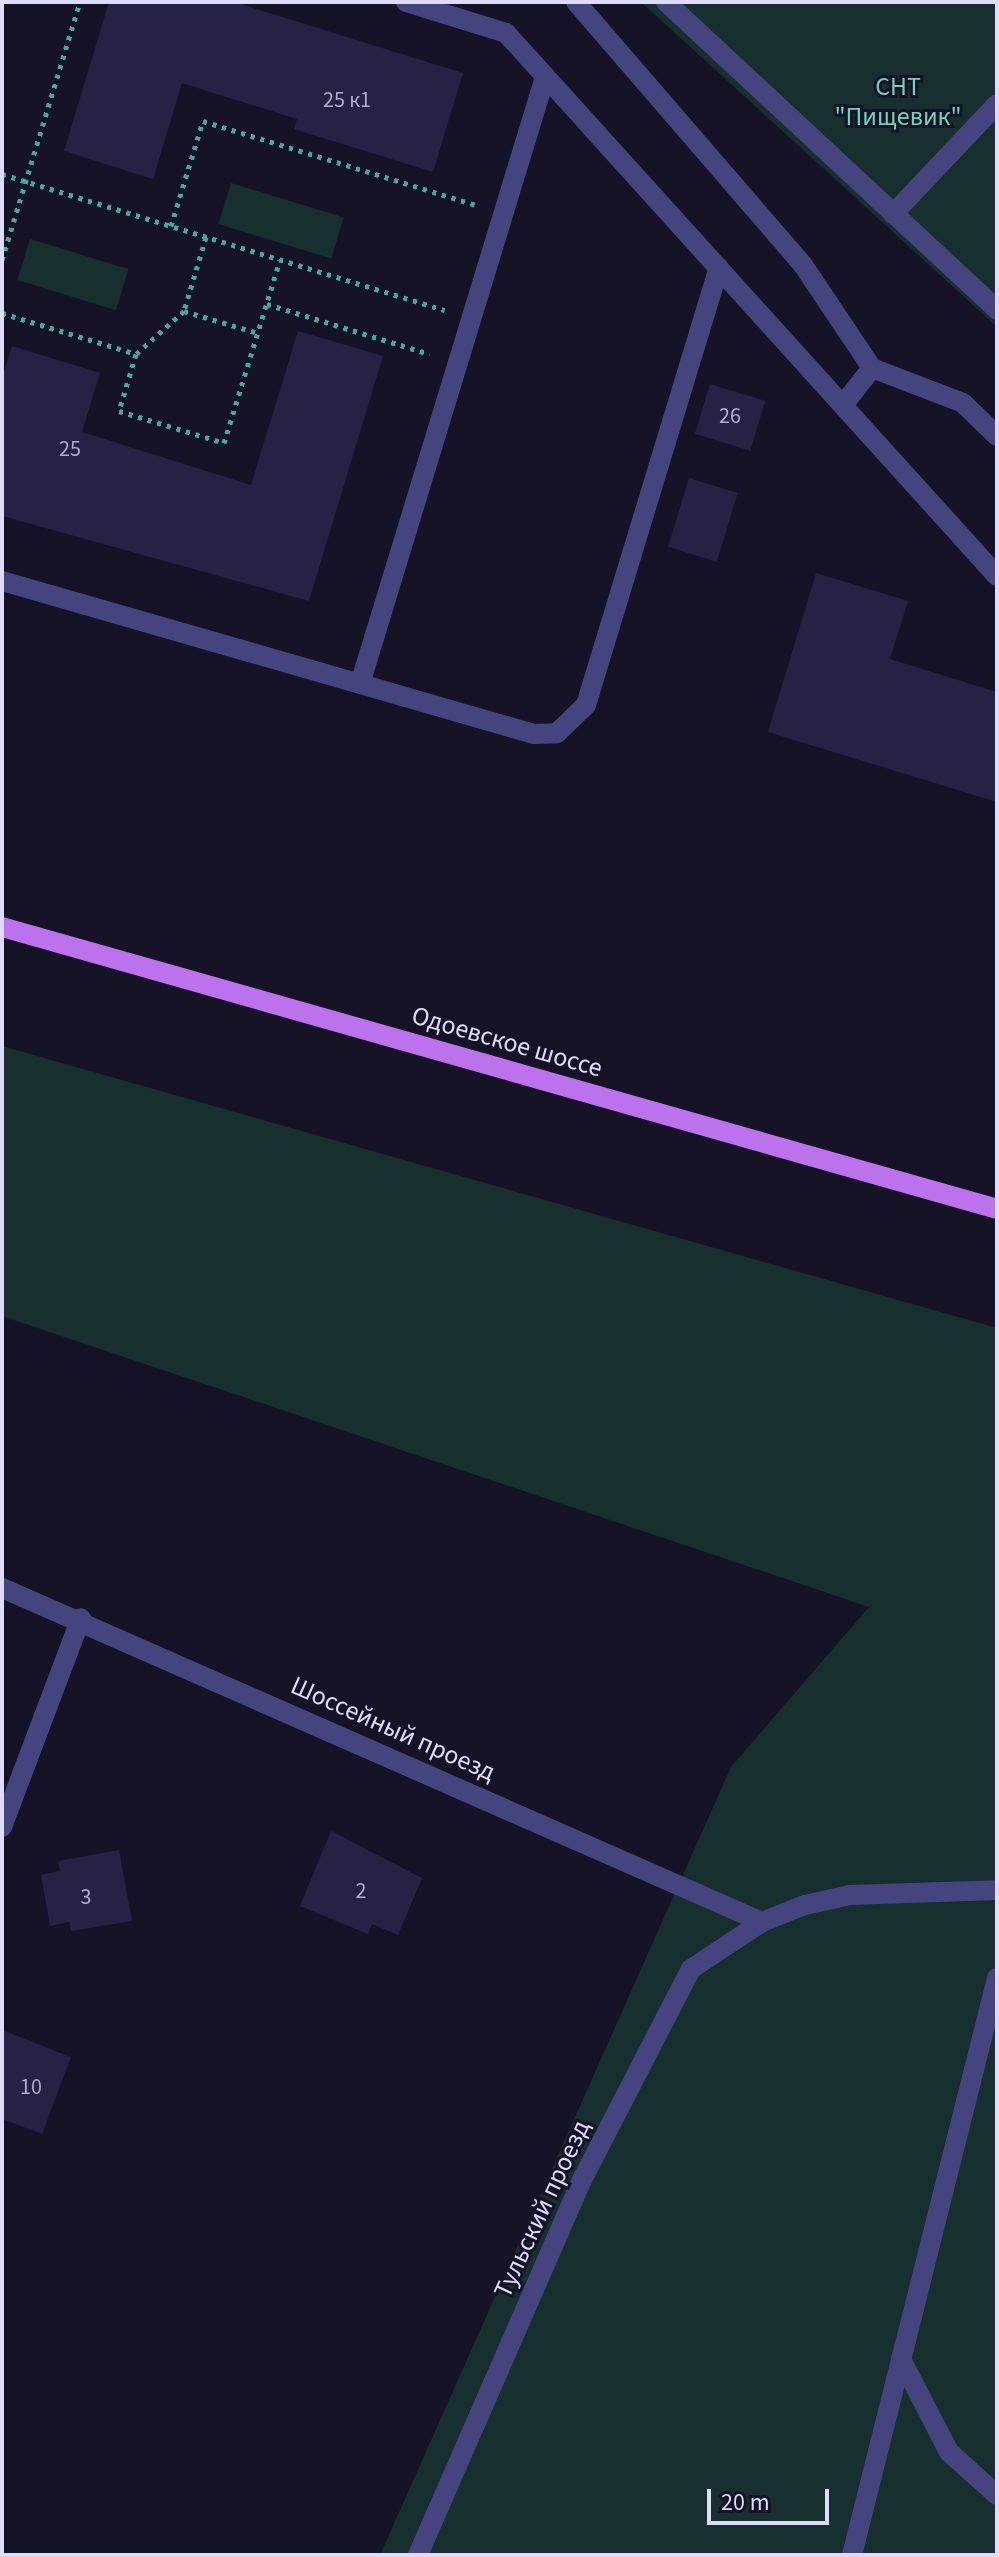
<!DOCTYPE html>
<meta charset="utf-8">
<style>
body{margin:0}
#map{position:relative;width:999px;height:2557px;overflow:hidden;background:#161326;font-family:"Source Sans 3",sans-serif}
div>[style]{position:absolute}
.green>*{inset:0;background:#172f2e;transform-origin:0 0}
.building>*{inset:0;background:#272145;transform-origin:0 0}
.path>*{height:5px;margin-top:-2.5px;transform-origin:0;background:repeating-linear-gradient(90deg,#40aba1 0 4px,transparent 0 10px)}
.service>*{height:20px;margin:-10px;padding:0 10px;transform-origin:10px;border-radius:10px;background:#45447f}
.minor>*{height:20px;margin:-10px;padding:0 10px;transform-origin:10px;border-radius:10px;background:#45447f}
.primary>*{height:20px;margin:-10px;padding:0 10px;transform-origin:10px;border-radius:10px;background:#bb72ec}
span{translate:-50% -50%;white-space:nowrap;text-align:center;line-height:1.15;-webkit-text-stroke:6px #161326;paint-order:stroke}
.number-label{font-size:22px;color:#b1adcd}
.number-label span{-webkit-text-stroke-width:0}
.park-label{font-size:26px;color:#71d2b7}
.street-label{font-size:26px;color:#dfdcfa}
.frame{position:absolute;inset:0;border:4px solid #dfdcfa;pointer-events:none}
.scale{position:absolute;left:707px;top:2489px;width:122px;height:36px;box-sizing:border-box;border:4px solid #dfdcfa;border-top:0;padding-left:10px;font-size:24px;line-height:28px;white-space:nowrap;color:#dfdcfa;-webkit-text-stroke:6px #161326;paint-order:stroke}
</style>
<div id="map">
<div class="green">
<i style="clip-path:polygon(641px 2px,997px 2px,997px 327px)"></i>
<i style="left:231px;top:183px;width:118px;height:43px;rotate:17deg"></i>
<i style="left:30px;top:239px;width:103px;height:43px;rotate:17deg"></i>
<i style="clip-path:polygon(2px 1046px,997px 1328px,997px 2555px,380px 2555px,731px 1767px,869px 1607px,2px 1316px)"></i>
</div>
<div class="building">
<i style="clip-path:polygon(109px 2px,234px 2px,463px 73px,433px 172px,294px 129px,297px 119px,182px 83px,153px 179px,64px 151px)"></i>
<i style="clip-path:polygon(298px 331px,383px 356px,309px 601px,2px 516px,2px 378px,12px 346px,100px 373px,82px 432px,251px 485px)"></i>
<i style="left:710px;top:384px;width:58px;height:52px;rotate:17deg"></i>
<i style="left:689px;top:478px;width:51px;height:72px;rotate:17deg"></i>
<i style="clip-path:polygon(816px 573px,908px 601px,890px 659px,997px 692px,997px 802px,768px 732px)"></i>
<i style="clip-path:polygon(331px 1831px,422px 1878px,398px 1935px,372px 1924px,368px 1934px,300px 1906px)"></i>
<i style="clip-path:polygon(119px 1850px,132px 1921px,71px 1931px,69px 1922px,50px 1926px,41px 1875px,60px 1871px,58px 1861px)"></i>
<i style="clip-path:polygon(2px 2030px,71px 2057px,42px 2134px,2px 2119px)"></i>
</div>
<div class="path">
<i style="left:2px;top:174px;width:463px;rotate:17.1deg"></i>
<i style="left:171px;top:226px;width:110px;rotate:-73.1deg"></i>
<i style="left:203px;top:121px;width:286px;rotate:17.1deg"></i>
<i style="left:206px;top:237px;width:77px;rotate:106.6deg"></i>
<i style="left:184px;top:311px;width:64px;rotate:138.1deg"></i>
<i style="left:136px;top:354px;width:59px;rotate:106.6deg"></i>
<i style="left:119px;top:411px;width:110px;rotate:16.9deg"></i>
<i style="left:224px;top:443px;width:191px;rotate:-73deg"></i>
<i style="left:2px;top:260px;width:270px;rotate:-73.2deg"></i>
<i style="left:267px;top:304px;width:170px;rotate:17.1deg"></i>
<i style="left:184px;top:311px;width:77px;rotate:16.6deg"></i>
<i style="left:2px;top:313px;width:140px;rotate:17deg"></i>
</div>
<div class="service">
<i style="left:406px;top:2px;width:105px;rotate:17.2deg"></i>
<i style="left:506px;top:33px;width:732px;rotate:47.88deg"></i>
<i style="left:576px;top:2px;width:347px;rotate:49.2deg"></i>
<i style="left:803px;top:265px;width:124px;rotate:56.2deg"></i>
<i style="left:872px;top:368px;width:47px;rotate:128.1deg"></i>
<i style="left:872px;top:368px;width:97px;rotate:21deg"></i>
<i style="left:963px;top:403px;width:47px;rotate:44.1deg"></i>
<i style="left:2px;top:581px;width:554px;rotate:16.04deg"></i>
<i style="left:534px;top:734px;width:23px;rotate:-2deg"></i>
<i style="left:557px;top:733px;width:40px;rotate:-44deg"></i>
<i style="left:586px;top:705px;width:457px;rotate:-73.1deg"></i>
<i style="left:360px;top:684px;width:635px;rotate:-73.05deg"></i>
<i style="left:901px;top:2359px;width:105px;rotate:62.7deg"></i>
<i style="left:949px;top:2452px;width:64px;rotate:41.9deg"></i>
<i style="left:852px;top:2555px;width:595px;rotate:-75.89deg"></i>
</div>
<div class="minor">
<i style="left:666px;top:2px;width:452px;rotate:42.9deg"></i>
<i style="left:893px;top:214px;width:151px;rotate:-46.6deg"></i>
<i style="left:2px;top:1588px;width:830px;rotate:23.72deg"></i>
<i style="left:2px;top:1827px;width:223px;rotate:-69.3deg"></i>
<i style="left:418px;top:2555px;width:409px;rotate:-66.4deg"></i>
<i style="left:582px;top:2180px;width:237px;rotate:-62.7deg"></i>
<i style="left:691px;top:1969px;width:85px;rotate:-33.5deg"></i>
<i style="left:762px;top:1922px;width:46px;rotate:-21.6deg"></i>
<i style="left:805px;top:1905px;width:46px;rotate:-12.5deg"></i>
<i style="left:850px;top:1895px;width:147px;rotate:-1.9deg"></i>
</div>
<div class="primary">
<i style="left:2px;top:927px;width:1034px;rotate:15.82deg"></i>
</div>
<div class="number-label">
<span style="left:347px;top:101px">25 к1</span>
<span style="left:730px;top:417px">26</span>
<span style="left:70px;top:450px">25</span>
<span style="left:361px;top:1892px">2</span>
<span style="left:86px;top:1898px">3</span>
<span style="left:31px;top:2088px">10</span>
</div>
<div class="park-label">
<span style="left:898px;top:102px">СНТ<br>"Пищевик"</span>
</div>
<div class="street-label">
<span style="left:507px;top:1042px;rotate:16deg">Одоевское шоссе</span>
<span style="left:393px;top:1729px;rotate:24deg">Шоссейный проезд</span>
<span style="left:542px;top:2209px;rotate:-65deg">Тульский проезд</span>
</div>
<div class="frame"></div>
<div class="scale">20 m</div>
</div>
